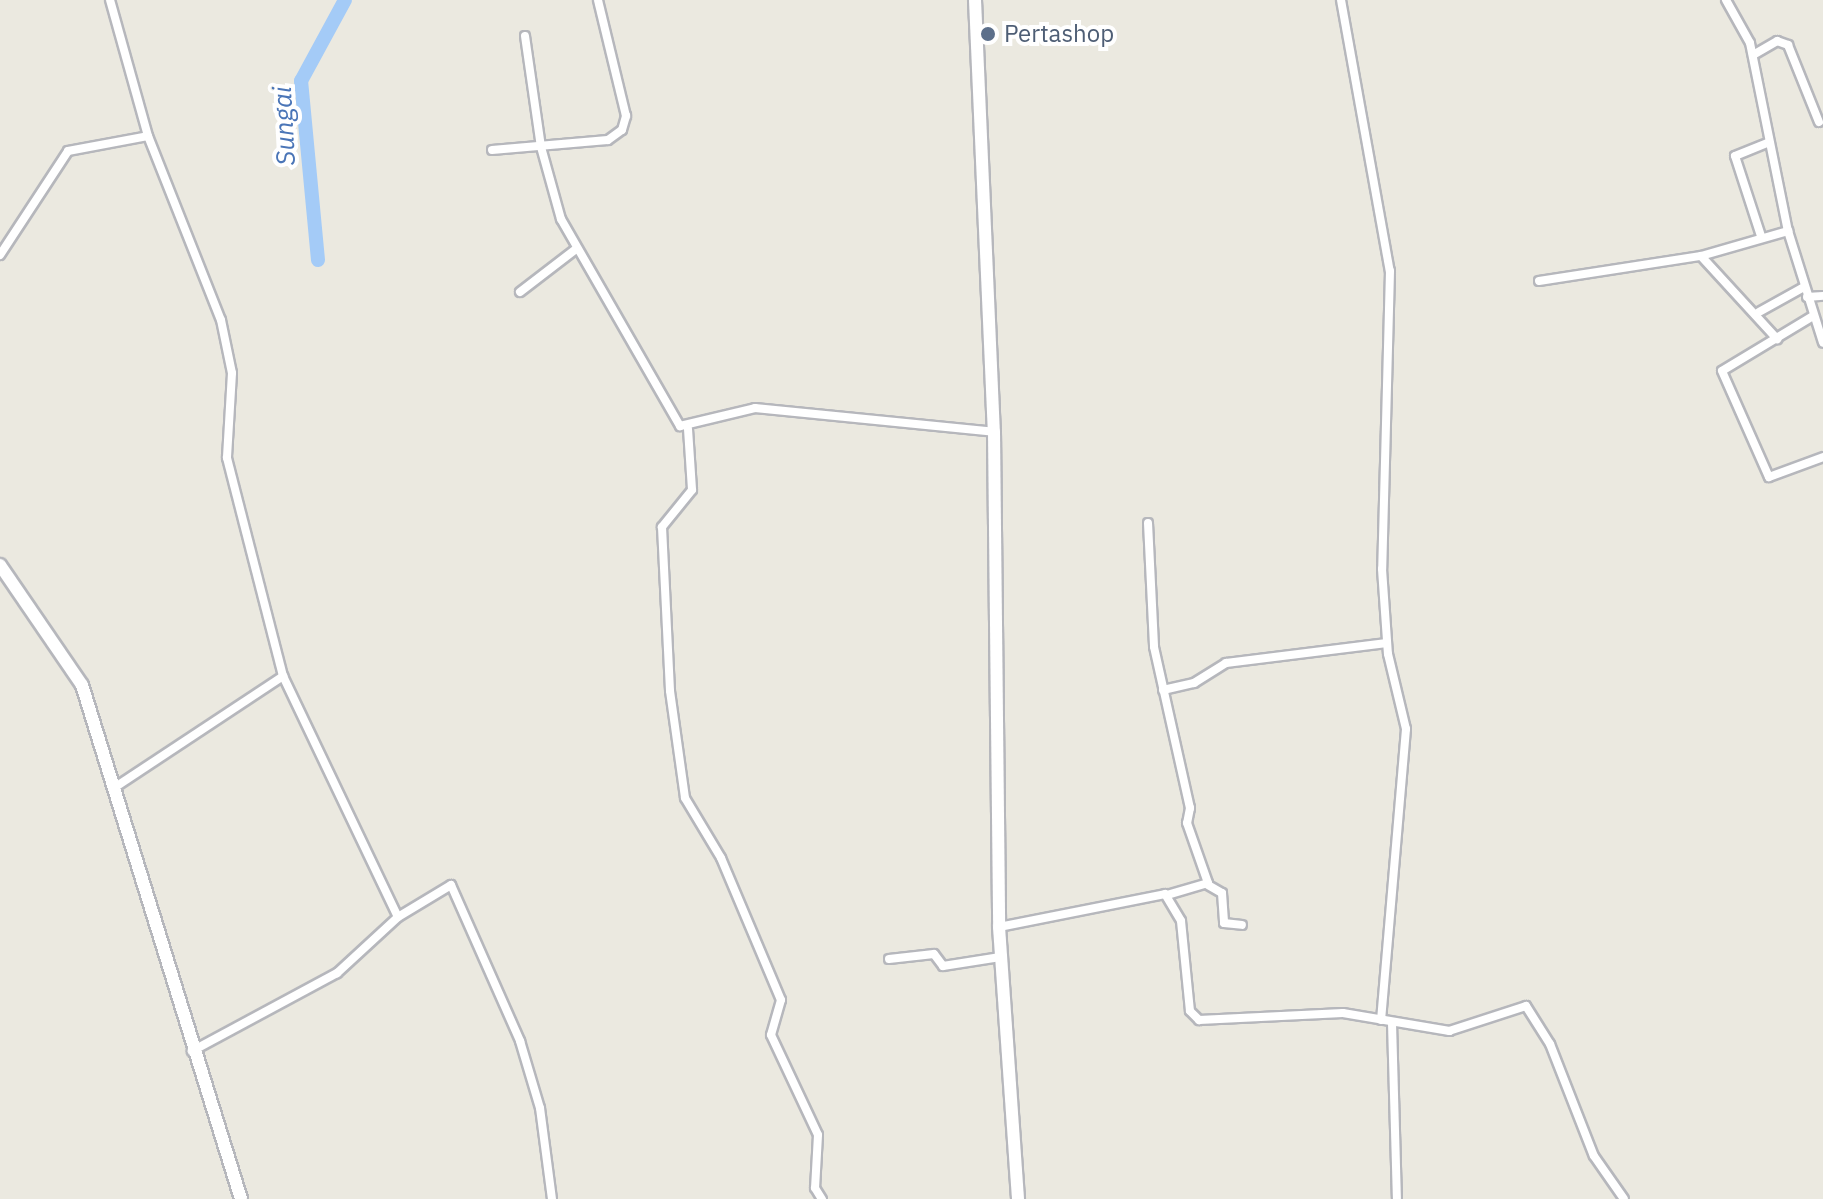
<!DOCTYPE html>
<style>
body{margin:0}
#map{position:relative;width:1823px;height:1199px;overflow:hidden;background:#ebe9e0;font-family:"IBM Plex Sans",sans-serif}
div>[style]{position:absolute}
.river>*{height:14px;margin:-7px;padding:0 7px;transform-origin:7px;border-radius:7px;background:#a4cbf7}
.roads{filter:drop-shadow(2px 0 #b6b7bc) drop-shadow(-2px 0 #b6b7bc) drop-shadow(0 2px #b6b7bc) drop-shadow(0 -2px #b6b7bc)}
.street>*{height:8px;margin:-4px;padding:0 4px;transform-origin:4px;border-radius:4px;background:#fff}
.secondary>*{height:12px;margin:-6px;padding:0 6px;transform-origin:6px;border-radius:6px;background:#fff}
.dots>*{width:22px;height:22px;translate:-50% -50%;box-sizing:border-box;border:4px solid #fff;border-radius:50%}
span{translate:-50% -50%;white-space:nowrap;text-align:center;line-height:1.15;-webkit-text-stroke:8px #fff;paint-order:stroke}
.service-label{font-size:24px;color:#4e5e75}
.left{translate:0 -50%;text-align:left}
.water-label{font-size:26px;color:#4a75b7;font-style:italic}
</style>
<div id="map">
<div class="river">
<i style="left:318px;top:260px;width:180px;rotate:-95.4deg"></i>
<i style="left:301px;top:81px;width:92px;rotate:-61.5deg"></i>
</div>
<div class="roads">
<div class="street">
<i style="left:1341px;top:0;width:275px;rotate:79.8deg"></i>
<i style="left:1390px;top:271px;width:298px;rotate:91.5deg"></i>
<i style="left:1382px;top:569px;width:85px;rotate:86deg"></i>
<i style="left:1388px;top:654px;width:77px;rotate:76.5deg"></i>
<i style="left:1406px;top:729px;width:292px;rotate:94.9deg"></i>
<i style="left:1726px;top:0;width:49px;rotate:60.8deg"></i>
<i style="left:1750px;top:43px;width:192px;rotate:78.6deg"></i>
<i style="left:1788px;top:231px;width:117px;rotate:72.6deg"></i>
<i style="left:525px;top:36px;width:112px;rotate:81.8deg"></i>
<i style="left:541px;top:147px;width:75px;rotate:74.5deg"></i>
<i style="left:561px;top:219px;width:239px;rotate:60.1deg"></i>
<i style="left:680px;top:426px;width:77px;rotate:-13.5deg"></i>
<i style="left:755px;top:408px;width:240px;rotate:5.7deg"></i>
<i style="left:1753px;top:55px;width:28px;rotate:-30deg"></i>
<i style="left:1777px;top:41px;width:12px;rotate:20deg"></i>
<i style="left:1788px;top:45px;width:83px;rotate:68.1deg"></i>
<i style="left:148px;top:136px;width:198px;rotate:68.4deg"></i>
<i style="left:221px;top:320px;width:54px;rotate:78.3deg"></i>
<i style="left:232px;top:373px;width:85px;rotate:93.4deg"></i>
<i style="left:227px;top:458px;width:225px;rotate:75.6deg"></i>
<i style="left:492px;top:150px;width:116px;rotate:-4.9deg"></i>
<i style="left:608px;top:140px;width:17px;rotate:-36deg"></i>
<i style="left:622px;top:130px;width:15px;rotate:-74deg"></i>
<i style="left:626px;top:116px;width:119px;rotate:-103.6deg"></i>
<i style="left:1761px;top:236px;width:84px;rotate:-108deg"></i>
<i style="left:1735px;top:156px;width:37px;rotate:-22deg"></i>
<i style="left:0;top:255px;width:124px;rotate:-56.8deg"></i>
<i style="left:68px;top:151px;width:81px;rotate:-10.6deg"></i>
<i style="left:148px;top:136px;width:141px;rotate:-105.6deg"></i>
<i style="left:1701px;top:256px;width:113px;rotate:47.5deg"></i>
<i style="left:1539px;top:281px;width:164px;rotate:-8.8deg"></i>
<i style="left:1701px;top:256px;width:91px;rotate:-16deg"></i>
<i style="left:520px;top:292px;width:71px;rotate:-37.5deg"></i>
<i style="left:1807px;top:297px;width:16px;rotate:-4deg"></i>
<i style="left:1759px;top:312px;width:51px;rotate:-29.1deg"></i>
<i style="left:1813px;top:316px;width:106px;rotate:148.9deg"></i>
<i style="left:1722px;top:371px;width:116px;rotate:66.1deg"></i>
<i style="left:1769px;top:477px;width:58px;rotate:-20.3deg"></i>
<i style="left:688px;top:429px;width:61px;rotate:86.2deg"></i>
<i style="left:692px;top:490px;width:48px;rotate:129deg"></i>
<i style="left:662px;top:527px;width:164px;rotate:87.2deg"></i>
<i style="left:670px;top:691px;width:108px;rotate:82deg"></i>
<i style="left:685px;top:798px;width:70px;rotate:59deg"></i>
<i style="left:721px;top:858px;width:154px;rotate:67.1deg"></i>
<i style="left:781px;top:1000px;width:36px;rotate:106deg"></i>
<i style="left:771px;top:1035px;width:110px;rotate:64.8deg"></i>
<i style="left:818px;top:1135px;width:53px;rotate:93.2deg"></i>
<i style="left:815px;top:1188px;width:13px;rotate:58deg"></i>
<i style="left:1148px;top:523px;width:124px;rotate:87.2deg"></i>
<i style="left:1154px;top:647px;width:165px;rotate:77.4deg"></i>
<i style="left:1190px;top:808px;width:15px;rotate:101deg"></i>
<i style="left:1187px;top:823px;width:64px;rotate:70.7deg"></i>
<i style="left:1208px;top:883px;width:43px;rotate:163.7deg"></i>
<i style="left:1163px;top:690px;width:32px;rotate:-13deg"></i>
<i style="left:1194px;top:683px;width:38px;rotate:-32deg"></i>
<i style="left:1226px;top:663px;width:162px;rotate:-7.1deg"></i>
<i style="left:114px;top:788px;width:203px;rotate:-33.5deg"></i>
<i style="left:283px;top:676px;width:267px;rotate:64.5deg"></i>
<i style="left:398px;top:917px;width:83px;rotate:137.4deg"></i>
<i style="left:337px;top:973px;width:165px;rotate:151.7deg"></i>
<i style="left:1208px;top:885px;width:16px;rotate:30deg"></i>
<i style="left:1222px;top:893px;width:30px;rotate:86deg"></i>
<i style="left:1224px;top:923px;width:18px;rotate:6deg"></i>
<i style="left:398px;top:917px;width:62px;rotate:-31.1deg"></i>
<i style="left:451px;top:885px;width:171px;rotate:66.1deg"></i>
<i style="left:520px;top:1041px;width:70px;rotate:73.4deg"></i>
<i style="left:540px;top:1108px;width:92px;rotate:82.5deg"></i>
<i style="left:999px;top:927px;width:169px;rotate:-11.2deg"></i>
<i style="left:1165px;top:894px;width:31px;rotate:59deg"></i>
<i style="left:1181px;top:921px;width:90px;rotate:84.3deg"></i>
<i style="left:1190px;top:1011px;width:13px;rotate:45deg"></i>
<i style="left:1199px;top:1020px;width:144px;rotate:-2.8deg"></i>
<i style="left:1343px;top:1013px;width:108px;rotate:9.6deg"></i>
<i style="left:1449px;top:1031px;width:81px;rotate:-18deg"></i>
<i style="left:1526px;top:1006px;width:45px;rotate:57.7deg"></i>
<i style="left:1550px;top:1044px;width:120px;rotate:68.6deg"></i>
<i style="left:1594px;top:1156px;width:52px;rotate:55.1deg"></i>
<i style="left:889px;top:959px;width:45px;rotate:-6.3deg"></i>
<i style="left:934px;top:954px;width:15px;rotate:53deg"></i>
<i style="left:943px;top:966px;width:58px;rotate:-9deg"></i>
<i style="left:1392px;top:1023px;width:176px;rotate:88.4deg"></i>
</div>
<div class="secondary">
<i style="left:975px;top:0;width:432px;rotate:87.5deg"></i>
<i style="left:994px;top:432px;width:495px;rotate:89.4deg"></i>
<i style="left:999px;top:927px;width:273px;rotate:86deg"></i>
<i style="left:0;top:565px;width:145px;rotate:55.7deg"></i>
<i style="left:82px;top:685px;width:538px;rotate:72.81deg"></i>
</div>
</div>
<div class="dots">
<i style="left:988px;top:34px;background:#5c6f8a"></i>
</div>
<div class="service-label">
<span class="left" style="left:1004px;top:34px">Pertashop</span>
</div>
<div class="water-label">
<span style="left:284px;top:126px;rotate:-93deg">Sungai</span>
</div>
</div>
